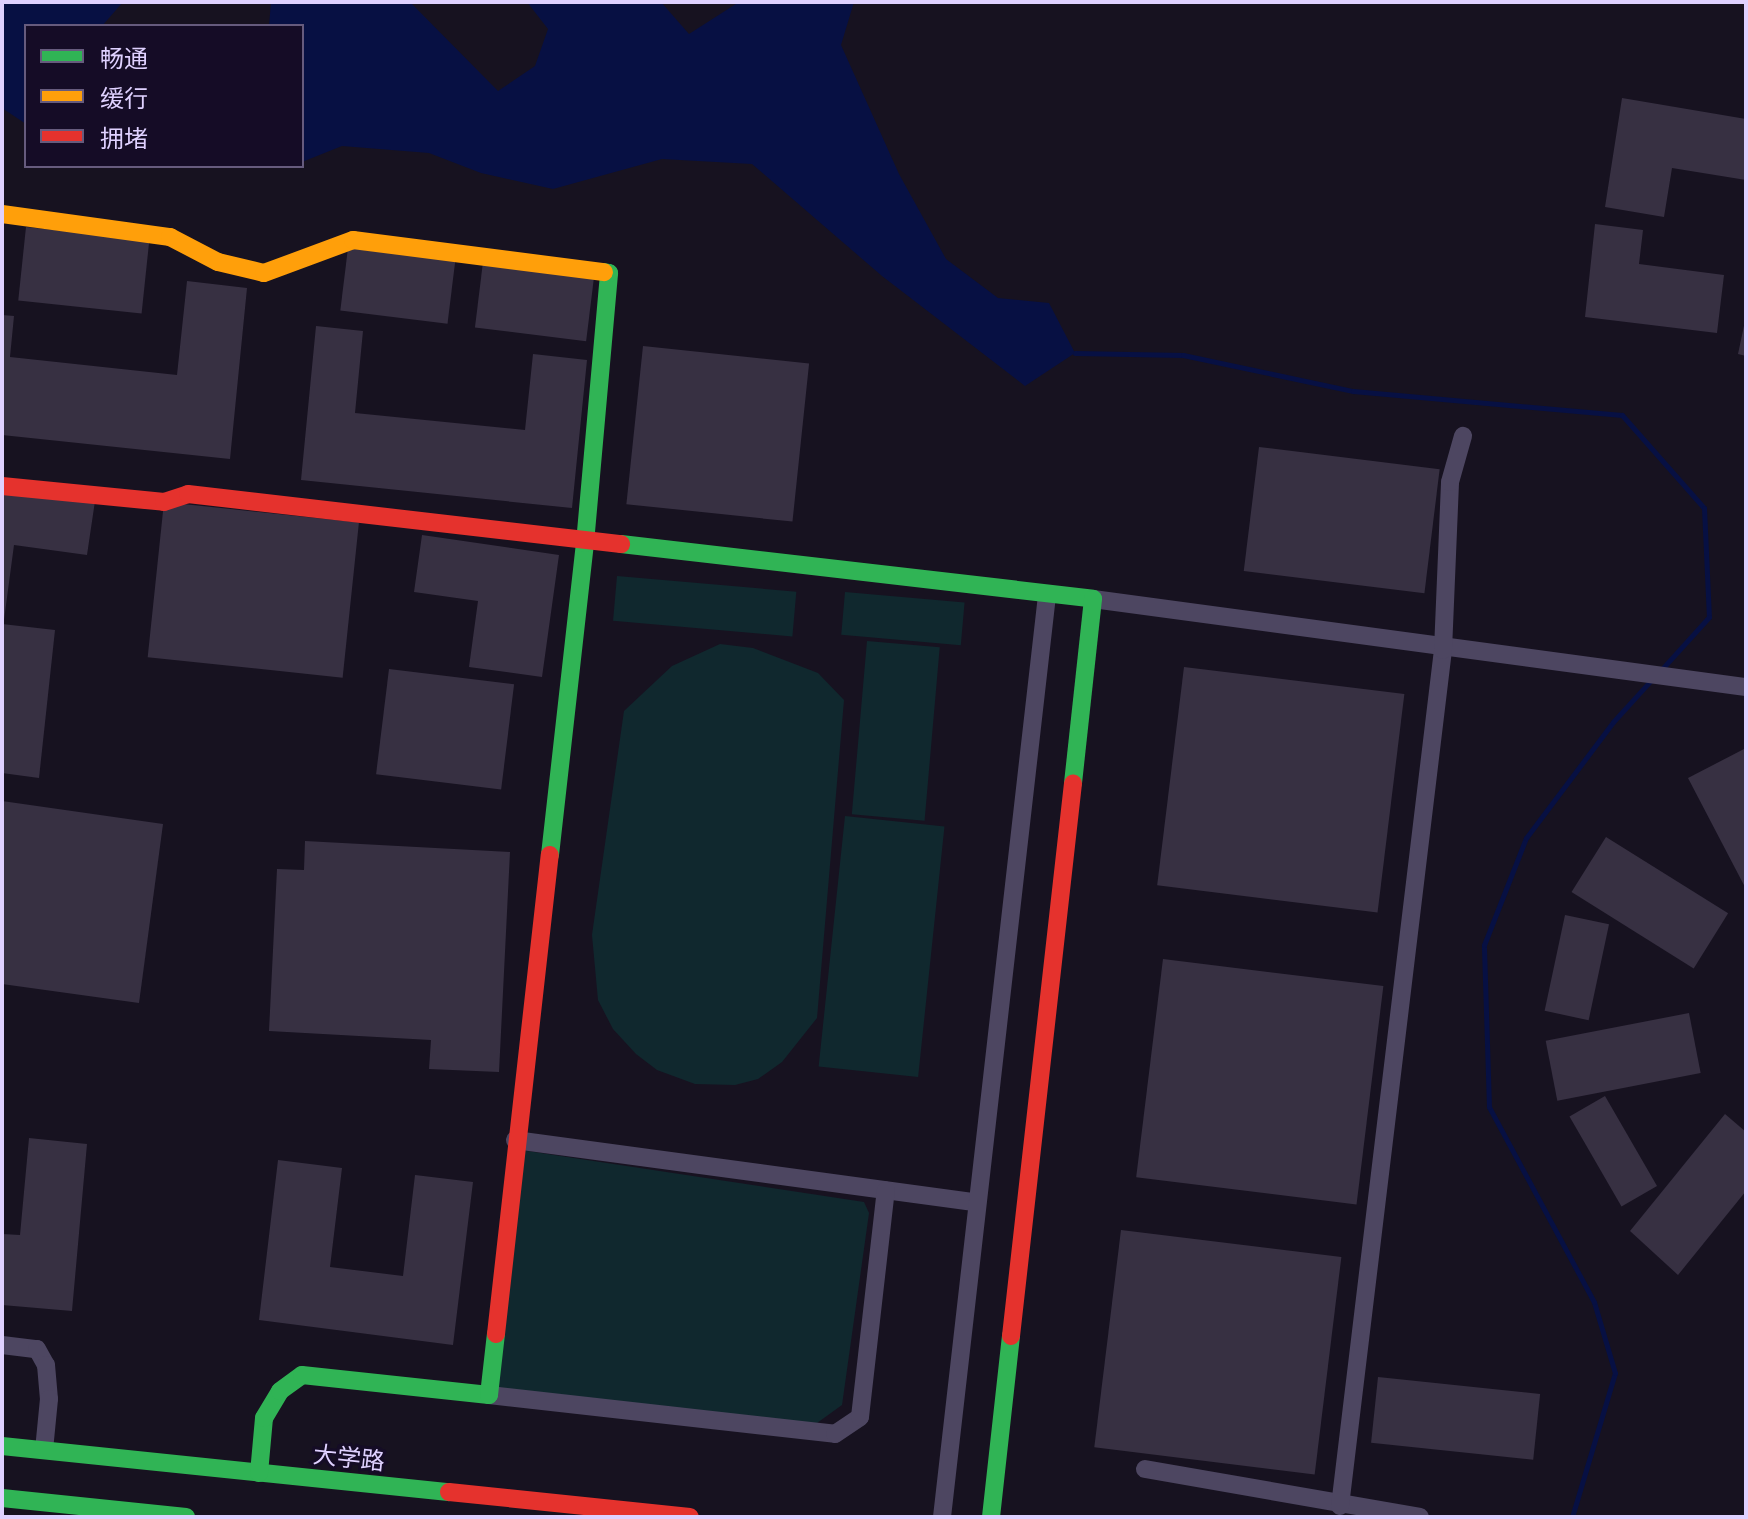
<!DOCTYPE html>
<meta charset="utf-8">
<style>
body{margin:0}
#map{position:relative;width:1748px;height:1519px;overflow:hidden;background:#171220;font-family:Cabin,"Noto Sans SC",sans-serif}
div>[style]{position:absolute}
.green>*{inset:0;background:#10282e;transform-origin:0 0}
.water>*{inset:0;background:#071043}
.stream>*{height:5px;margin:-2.5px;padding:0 2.5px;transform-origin:2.5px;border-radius:2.5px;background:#071043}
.building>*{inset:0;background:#373042;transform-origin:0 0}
.street>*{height:18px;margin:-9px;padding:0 9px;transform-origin:9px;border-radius:9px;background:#4d4661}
.fast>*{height:18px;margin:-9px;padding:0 9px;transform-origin:9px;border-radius:9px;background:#30b455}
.slow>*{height:18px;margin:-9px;padding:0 9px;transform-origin:9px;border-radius:9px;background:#ff9f0a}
.jam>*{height:18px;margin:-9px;padding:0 9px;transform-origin:9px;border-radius:9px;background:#e5322d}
span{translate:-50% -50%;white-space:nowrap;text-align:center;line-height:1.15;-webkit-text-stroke:6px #150c26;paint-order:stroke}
.street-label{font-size:24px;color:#dfd1ff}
.frame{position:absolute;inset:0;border:4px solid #dfd1ff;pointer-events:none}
.legend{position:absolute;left:24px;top:24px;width:280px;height:144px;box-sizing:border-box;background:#150c26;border:2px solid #665b7d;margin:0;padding:10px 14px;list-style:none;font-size:24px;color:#dfd1ff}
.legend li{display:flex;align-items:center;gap:16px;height:40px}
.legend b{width:40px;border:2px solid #665b7d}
</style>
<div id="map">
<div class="green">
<i style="left:617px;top:576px;width:180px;height:45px;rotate:5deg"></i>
<i style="left:845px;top:592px;width:120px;height:43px;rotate:5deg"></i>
<i style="left:867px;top:641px;width:73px;height:174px;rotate:5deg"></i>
<i style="clip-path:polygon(720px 644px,753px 648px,818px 673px,844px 700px,817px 1018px,782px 1062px,758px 1079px,735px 1085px,695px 1084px,657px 1070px,636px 1054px,613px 1029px,598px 1000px,592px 935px,624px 711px,672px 666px)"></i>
<i style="left:845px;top:816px;width:100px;height:252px;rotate:6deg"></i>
<i style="clip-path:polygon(514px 1149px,864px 1202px,869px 1213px,842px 1405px,817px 1423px,489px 1395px)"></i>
</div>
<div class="water">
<i style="clip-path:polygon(2px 2px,123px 2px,102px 26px,26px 26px,26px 124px,2px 108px)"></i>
<i style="clip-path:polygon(271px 2px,410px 2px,498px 91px,535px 66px,548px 29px,527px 2px,661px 2px,689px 34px,739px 2px,854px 2px,841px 45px,899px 174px,946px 259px,998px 298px,1049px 303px,1075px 353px,1025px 386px,882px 276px,752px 164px,662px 159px,553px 189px,481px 173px,429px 153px,342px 146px,302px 162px,302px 26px,269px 26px)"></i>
</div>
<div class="stream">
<i style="left:1075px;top:353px;width:108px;rotate:1.1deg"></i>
<i style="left:1183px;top:355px;width:174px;rotate:12deg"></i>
<i style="left:1353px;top:391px;width:270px;rotate:5.1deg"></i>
<i style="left:1622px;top:415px;width:124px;rotate:48.6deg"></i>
<i style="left:1704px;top:508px;width:109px;rotate:87.4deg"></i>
<i style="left:1709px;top:617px;width:73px;rotate:132.2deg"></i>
<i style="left:1572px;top:1517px;width:150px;rotate:-73.4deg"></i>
<i style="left:1615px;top:1373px;width:74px;rotate:-106.5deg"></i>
<i style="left:1594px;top:1302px;width:221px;rotate:-118.3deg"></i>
<i style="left:1489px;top:1107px;width:162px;rotate:-91.8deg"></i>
<i style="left:1484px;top:945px;width:115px;rotate:-68.6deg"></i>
<i style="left:1526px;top:838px;width:145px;rotate:-53.1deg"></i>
<i style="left:1613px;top:722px;width:59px;rotate:-47.7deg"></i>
</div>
<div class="building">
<i style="clip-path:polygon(1622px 98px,1746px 119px,1746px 180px,1672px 168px,1664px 217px,1605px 207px)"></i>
<i style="clip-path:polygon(1595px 224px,1643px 230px,1639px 264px,1724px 275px,1717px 333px,1585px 317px)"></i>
<i style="left:26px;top:227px;width:124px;height:74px;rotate:6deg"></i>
<i style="left:348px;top:248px;width:108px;height:63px;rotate:7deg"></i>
<i style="left:483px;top:262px;width:112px;height:66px;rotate:7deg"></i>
<i style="clip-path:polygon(187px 281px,247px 288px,230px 459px,2px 435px,2px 315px,14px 316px,10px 357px,177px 375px)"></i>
<i style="clip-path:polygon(1745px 321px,1746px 321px,1746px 356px,1738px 354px)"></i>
<i style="clip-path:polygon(316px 326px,363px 331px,355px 413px,525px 430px,533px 354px,587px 360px,572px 508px,301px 480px)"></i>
<i style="left:643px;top:346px;width:167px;height:159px;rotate:6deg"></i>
<i style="left:1259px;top:447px;width:182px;height:125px;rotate:7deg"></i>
<i style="clip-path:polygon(2px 487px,95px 501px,87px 555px,14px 545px,4px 620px)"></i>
<i style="left:164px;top:502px;width:196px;height:156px;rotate:6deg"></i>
<i style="clip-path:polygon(422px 535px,559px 555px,542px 677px,469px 667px,478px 601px,414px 592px)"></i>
<i style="clip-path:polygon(2px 624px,55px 630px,39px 778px,2px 773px)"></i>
<i style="left:1184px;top:667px;width:222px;height:220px;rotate:7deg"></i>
<i style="left:389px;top:669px;width:126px;height:106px;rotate:7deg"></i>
<i style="clip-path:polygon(1744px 749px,1746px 753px,1746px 889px,1688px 778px)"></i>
<i style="clip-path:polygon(2px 801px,163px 824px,139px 1003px,2px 984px)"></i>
<i style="left:1606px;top:837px;width:144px;height:65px;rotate:32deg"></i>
<i style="clip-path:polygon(305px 841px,510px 852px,499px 1072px,429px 1069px,431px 1040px,269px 1031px,277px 869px,304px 870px)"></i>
<i style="left:1565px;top:915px;width:45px;height:98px;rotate:12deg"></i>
<i style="left:1163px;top:959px;width:222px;height:220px;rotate:7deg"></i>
<i style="left:1689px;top:1013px;width:61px;height:146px;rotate:79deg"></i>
<i style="left:1605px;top:1096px;width:104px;height:41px;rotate:60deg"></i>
<i style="clip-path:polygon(1725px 1114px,1746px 1132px,1746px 1191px,1678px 1275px,1630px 1231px)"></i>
<i style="clip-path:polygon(29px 1138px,87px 1144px,72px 1311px,2px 1305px,2px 1234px,20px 1235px)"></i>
<i style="clip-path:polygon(278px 1160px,342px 1168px,330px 1267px,403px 1276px,415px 1175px,473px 1182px,453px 1345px,259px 1320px)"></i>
<i style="left:1121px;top:1230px;width:222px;height:219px;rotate:7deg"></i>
<i style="left:1378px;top:1377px;width:163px;height:66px;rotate:6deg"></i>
</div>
<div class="street">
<i style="left:1093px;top:599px;width:659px;rotate:7.68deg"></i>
<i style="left:515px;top:1140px;width:465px;rotate:7.7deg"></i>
<i style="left:2px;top:1345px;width:35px;rotate:7deg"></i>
<i style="left:37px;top:1349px;width:18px;rotate:61deg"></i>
<i style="left:46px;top:1365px;width:34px;rotate:85deg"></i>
<i style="left:49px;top:1399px;width:51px;rotate:95.6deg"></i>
<i style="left:489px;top:1395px;width:348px;rotate:6.4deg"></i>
<i style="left:835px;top:1434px;width:30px;rotate:-34deg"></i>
<i style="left:860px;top:1417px;width:228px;rotate:-83.5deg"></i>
<i style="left:1145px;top:1469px;width:279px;rotate:9.9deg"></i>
<i style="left:1340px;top:1506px;width:862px;rotate:-83.14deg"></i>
<i style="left:1443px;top:650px;width:168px;rotate:-87.6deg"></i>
<i style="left:1450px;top:482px;width:48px;rotate:-74.2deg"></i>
<i style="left:942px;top:1517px;width:927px;rotate:-83.5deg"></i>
</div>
<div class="fast">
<i style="left:621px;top:544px;width:475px;rotate:6.6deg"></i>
<i style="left:1093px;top:599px;width:185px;rotate:96.2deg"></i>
<i style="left:550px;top:855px;width:314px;rotate:-83.6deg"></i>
<i style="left:585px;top:543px;width:271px;rotate:-84.9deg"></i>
<i style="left:609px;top:273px;width:5px;rotate:-169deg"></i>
<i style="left:2px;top:1446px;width:449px;rotate:5.9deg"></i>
<i style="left:259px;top:1473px;width:55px;rotate:-84.8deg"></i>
<i style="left:264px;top:1418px;width:31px;rotate:-59deg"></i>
<i style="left:280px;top:1391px;width:27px;rotate:-36deg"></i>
<i style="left:302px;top:1375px;width:188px;rotate:6.1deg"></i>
<i style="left:489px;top:1395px;width:61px;rotate:-83.5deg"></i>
<i style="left:2px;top:1498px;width:185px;rotate:5.9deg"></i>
<i style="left:991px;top:1517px;width:182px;rotate:-83.7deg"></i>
</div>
<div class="slow">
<i style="left:2px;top:214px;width:170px;rotate:7.8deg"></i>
<i style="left:170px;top:237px;width:54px;rotate:27.5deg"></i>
<i style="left:218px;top:262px;width:47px;rotate:13.4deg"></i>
<i style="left:264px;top:273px;width:95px;rotate:-20.3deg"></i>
<i style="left:353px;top:240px;width:253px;rotate:7.3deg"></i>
</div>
<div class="jam">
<i style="left:2px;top:486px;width:163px;rotate:5.6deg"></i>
<i style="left:164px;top:502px;width:25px;rotate:-18deg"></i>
<i style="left:188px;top:494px;width:436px;rotate:6.6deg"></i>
<i style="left:496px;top:1334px;width:482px;rotate:-83.6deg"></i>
<i style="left:1011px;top:1336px;width:556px;rotate:-83.6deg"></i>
<i style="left:449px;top:1492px;width:242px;rotate:5.9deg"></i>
</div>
<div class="street-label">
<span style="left:349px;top:1458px;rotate:6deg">大学路</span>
</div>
<div class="frame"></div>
<ul class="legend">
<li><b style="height:10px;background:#30b455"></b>畅通</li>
<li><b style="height:10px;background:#ff9f0a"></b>缓行</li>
<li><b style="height:10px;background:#e5322d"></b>拥堵</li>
</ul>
</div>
